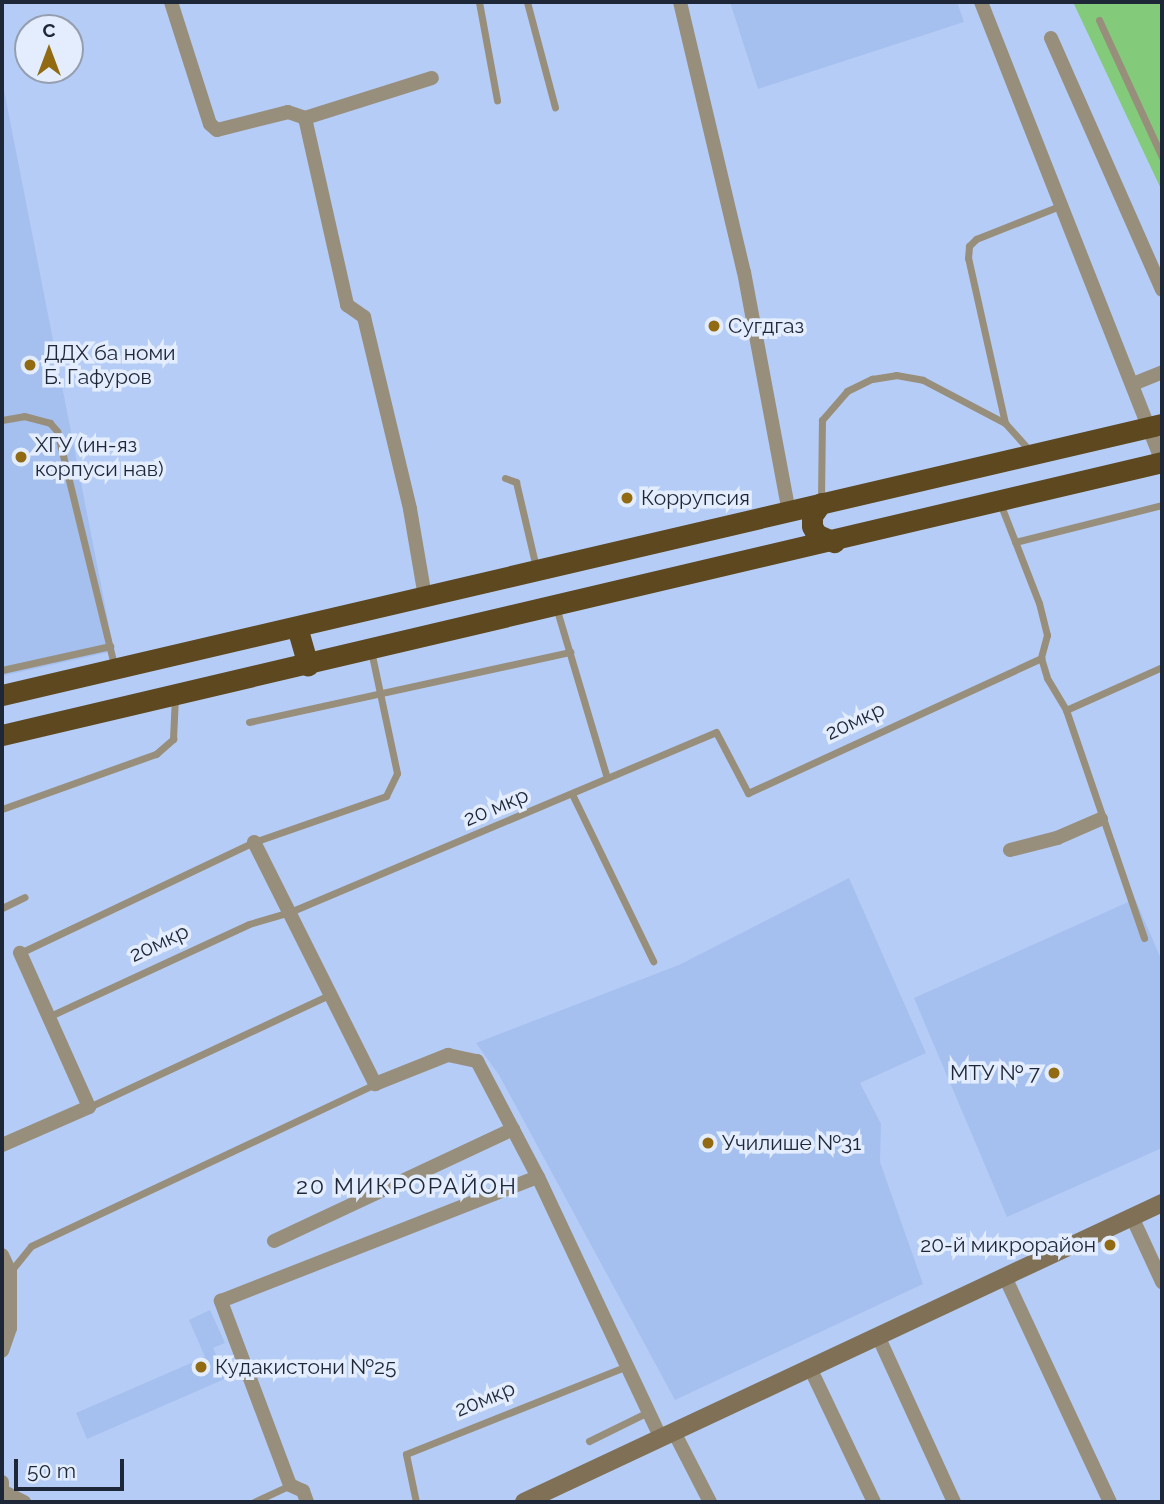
<!DOCTYPE html>
<meta charset="utf-8">
<style>
body{margin:0}
#map{position:relative;width:1164px;height:1504px;overflow:hidden;background:#b5ccf6;font-family:Raleway,sans-serif}
div>[style]{position:absolute}
.built>*{inset:0;background:#a5c0ee}
.green>*{inset:0;background:#83ca7b}
.lane>*{height:7px;margin:-3.5px;padding:0 3.5px;transform-origin:3.5px;border-radius:3.5px;background:#988e7c}
.street>*{height:14px;margin:-7px;padding:0 7px;transform-origin:7px;border-radius:7px;background:#988e7c}
.secondary>*{height:18px;margin:-9px;padding:0 9px;transform-origin:9px;border-radius:9px;background:#7f7056}
.highway>*{height:21px;margin:-10.5px;padding:0 10.5px;transform-origin:10.5px;border-radius:10.5px;background:#5d4820}
.dots>*{width:19px;height:19px;translate:-50% -50%;box-sizing:border-box;border:4px solid #e3edfe;border-radius:50%}
span{translate:-50% -50%;white-space:nowrap;text-align:center;line-height:1.15;-webkit-text-stroke:7px #e3edfe;paint-order:stroke}
.poi-label{font-size:21px;color:#1e2737}
.left{translate:0 -50%;text-align:left}
.right{translate:-100% -50%;text-align:right}
.street-label{font-size:21px;color:#1e2737}
.neighbourhood-label{font-size:23px;color:#1e2737;letter-spacing:2px}
.frame{position:absolute;inset:0;border:4px solid #1e2737;pointer-events:none}
.north{position:absolute;left:14px;top:14px;width:70px;height:70px;box-sizing:border-box;background:#e3edfe;border:2px solid #949eae;border-radius:50%;rotate:0deg;font-size:19px;font-weight:700;line-height:28px;text-align:center;color:#1e2737}
.north::after{content:'';display:block;margin:auto;width:24px;height:32px;background:#916a11;clip-path:polygon(50% 0,100% 100%,50% 72%,0 100%)}
.scale{position:absolute;left:14px;top:1459px;width:110px;height:32px;box-sizing:border-box;border:4px solid #1e2737;border-top:0;padding-left:9px;font-size:21px;line-height:24px;white-space:nowrap;color:#1e2737;-webkit-text-stroke:5px #e3edfe;paint-order:stroke}
</style>
<div id="map">
<div class="built">
<i style="clip-path:polygon(730px 2px,957px 2px,964px 22px,758px 89px)"></i>
<i style="clip-path:polygon(2px 80px,114px 651px,2px 676px)"></i>
<i style="clip-path:polygon(849px 878px,926px 1053px,860px 1083px,881px 1124px,880px 1162px,923px 1284px,675px 1400px,499px 1075px,476px 1043px,679px 965px)"></i>
<i style="clip-path:polygon(1135px 899px,1162px 961px,1162px 1148px,1007px 1217px,914px 998px)"></i>
<i style="clip-path:polygon(210px 1310px,225px 1343px,213px 1348px,227px 1378px,87px 1439px,76px 1413px,205px 1357px,189px 1320px)"></i>
</div>
<div class="green">
<i style="clip-path:polygon(1073px 2px,1162px 2px,1162px 191px)"></i>
</div>
<div class="lane">
<i style="left:479px;top:2px;width:100px;rotate:79.6deg"></i>
<i style="left:527px;top:2px;width:109px;rotate:75.1deg"></i>
<i style="left:1099px;top:20px;width:151px;rotate:65.3deg"></i>
<i style="left:2px;top:420px;width:22px;rotate:-10deg"></i>
<i style="left:24px;top:416px;width:27px;rotate:15deg"></i>
<i style="left:50px;top:423px;width:11px;rotate:49deg"></i>
<i style="left:57px;top:431px;width:241px;rotate:76.3deg"></i>
<i style="left:1005px;top:423px;width:169px;rotate:-102.6deg"></i>
<i style="left:968px;top:258px;width:12px;rotate:-85deg"></i>
<i style="left:969px;top:246px;width:10px;rotate:-45deg"></i>
<i style="left:976px;top:239px;width:92px;rotate:-21.6deg"></i>
<i style="left:505px;top:478px;width:12px;rotate:20deg"></i>
<i style="left:516px;top:482px;width:87px;rotate:76.8deg"></i>
<i style="left:821px;top:499px;width:79px;rotate:-89.3deg"></i>
<i style="left:822px;top:420px;width:38px;rotate:-49deg"></i>
<i style="left:847px;top:391px;width:28px;rotate:-26deg"></i>
<i style="left:872px;top:379px;width:24px;rotate:-9deg"></i>
<i style="left:896px;top:375px;width:27px;rotate:10deg"></i>
<i style="left:923px;top:380px;width:93px;rotate:27.7deg"></i>
<i style="left:1005px;top:423px;width:38px;rotate:48deg"></i>
<i style="left:1000px;top:503px;width:107px;rotate:68.7deg"></i>
<i style="left:1039px;top:603px;width:33px;rotate:76deg"></i>
<i style="left:1047px;top:635px;width:24px;rotate:105deg"></i>
<i style="left:1041px;top:658px;width:21px;rotate:73deg"></i>
<i style="left:1047px;top:678px;width:37px;rotate:59deg"></i>
<i style="left:1066px;top:710px;width:241px;rotate:71.1deg"></i>
<i style="left:1015px;top:542px;width:152px;rotate:-14.1deg"></i>
<i style="left:556px;top:607px;width:178px;rotate:73.4deg"></i>
<i style="left:2px;top:670px;width:111px;rotate:-12.5deg"></i>
<i style="left:1066px;top:710px;width:105px;rotate:-24.1deg"></i>
<i style="left:249px;top:722px;width:329px;rotate:-12.3deg"></i>
<i style="left:572px;top:794px;width:186px;rotate:64.1deg"></i>
<i style="left:2px;top:809px;width:164px;rotate:-19.7deg"></i>
<i style="left:156px;top:754px;width:23px;rotate:-41deg"></i>
<i style="left:173px;top:739px;width:43px;rotate:-87.3deg"></i>
<i style="left:2px;top:908px;width:25px;rotate:-26deg"></i>
<i style="left:20px;top:953px;width:259px;rotate:-25.4deg"></i>
<i style="left:254px;top:842px;width:140px;rotate:-19.2deg"></i>
<i style="left:386px;top:796px;width:25px;rotate:-64deg"></i>
<i style="left:397px;top:773px;width:125px;rotate:-102deg"></i>
<i style="left:48px;top:1017px;width:221px;rotate:-24.8deg"></i>
<i style="left:249px;top:924px;width:43px;rotate:-16.3deg"></i>
<i style="left:290px;top:912px;width:462px;rotate:-22.9deg"></i>
<i style="left:716px;top:732px;width:69px;rotate:62.3deg"></i>
<i style="left:748px;top:793px;width:323px;rotate:-24.7deg"></i>
<i style="left:89px;top:1107px;width:267px;rotate:-25deg"></i>
<i style="left:10px;top:1272px;width:33px;rotate:-51deg"></i>
<i style="left:31px;top:1246px;width:380px;rotate:-25.2deg"></i>
<i style="left:589px;top:1441px;width:66px;rotate:-26.2deg"></i>
<i style="left:254px;top:1502px;width:40px;rotate:-25deg"></i>
<i style="left:416px;top:1502px;width:49px;rotate:-101.8deg"></i>
<i style="left:406px;top:1454px;width:238px;rotate:-21.7deg"></i>
</div>
<div class="street">
<i style="left:171px;top:2px;width:128px;rotate:72.3deg"></i>
<i style="left:210px;top:124px;width:9px;rotate:41deg"></i>
<i style="left:217px;top:130px;width:73px;rotate:-14.2deg"></i>
<i style="left:288px;top:112px;width:18px;rotate:19deg"></i>
<i style="left:305px;top:118px;width:192px;rotate:77.3deg"></i>
<i style="left:347px;top:305px;width:21px;rotate:35deg"></i>
<i style="left:364px;top:317px;width:197px;rotate:76.5deg"></i>
<i style="left:410px;top:509px;width:89px;rotate:80.3deg"></i>
<i style="left:680px;top:2px;width:277px;rotate:76.7deg"></i>
<i style="left:744px;top:272px;width:244px;rotate:79.4deg"></i>
<i style="left:981px;top:2px;width:493px;rotate:68.5deg"></i>
<i style="left:1051px;top:38px;width:275px;rotate:66.2deg"></i>
<i style="left:305px;top:118px;width:133px;rotate:-17.5deg"></i>
<i style="left:1133px;top:384px;width:31px;rotate:-22deg"></i>
<i style="left:254px;top:842px;width:271px;rotate:63.4deg"></i>
<i style="left:375px;top:1084px;width:79px;rotate:-21.7deg"></i>
<i style="left:448px;top:1055px;width:30px;rotate:12deg"></i>
<i style="left:477px;top:1061px;width:131px;rotate:62.3deg"></i>
<i style="left:538px;top:1177px;width:289px;rotate:64.8deg"></i>
<i style="left:1010px;top:850px;width:49px;rotate:-14.3deg"></i>
<i style="left:1057px;top:838px;width:48px;rotate:-23.4deg"></i>
<i style="left:2px;top:1145px;width:95px;rotate:-23.6deg"></i>
<i style="left:89px;top:1107px;width:169px;rotate:-114.1deg"></i>
<i style="left:1132px;top:1217px;width:72px;rotate:65.2deg"></i>
<i style="left:274px;top:1241px;width:264px;rotate:-25.1deg"></i>
<i style="left:2px;top:1255px;width:19px;rotate:65deg"></i>
<i style="left:10px;top:1272px;width:56px;rotate:90deg"></i>
<i style="left:10px;top:1328px;width:24px;rotate:109deg"></i>
<i style="left:1005px;top:1277px;width:248px;rotate:65deg"></i>
<i style="left:878px;top:1336px;width:183px;rotate:65.4deg"></i>
<i style="left:811px;top:1370px;width:146px;rotate:64.5deg"></i>
<i style="left:674px;top:1432px;width:79px;rotate:62.8deg"></i>
<i style="left:2px;top:1482px;width:9px;rotate:90deg"></i>
<i style="left:2px;top:1491px;width:25px;rotate:27deg"></i>
<i style="left:307px;top:1502px;width:12px;rotate:-110deg"></i>
<i style="left:303px;top:1491px;width:14px;rotate:-155deg"></i>
<i style="left:290px;top:1485px;width:197px;rotate:-110.6deg"></i>
<i style="left:221px;top:1301px;width:340px;rotate:-21.4deg"></i>
</div>
<div class="secondary">
<i style="left:524px;top:1502px;width:705px;rotate:-25.11deg"></i>
</div>
<div class="highway">
<i style="left:821px;top:503px;width:16px;rotate:125deg"></i>
<i style="left:812px;top:516px;width:10px;rotate:90deg"></i>
<i style="left:812px;top:526px;width:9px;rotate:63deg"></i>
<i style="left:816px;top:534px;width:20px;rotate:24deg"></i>
<i style="left:297px;top:627px;width:40px;rotate:74deg"></i>
<i style="left:2px;top:695px;width:1191px;rotate:-13.15deg"></i>
<i style="left:2px;top:735px;width:1192px;rotate:-13.24deg"></i>
</div>
<div class="dots">
<i style="left:714px;top:326px;background:#916a11"></i>
<i style="left:30px;top:365px;background:#916a11"></i>
<i style="left:21px;top:457px;background:#916a11"></i>
<i style="left:627px;top:498px;background:#916a11"></i>
<i style="left:1054px;top:1073px;background:#916a11"></i>
<i style="left:708px;top:1143px;background:#916a11"></i>
<i style="left:1110px;top:1245px;background:#916a11"></i>
<i style="left:201px;top:1367px;background:#916a11"></i>
</div>
<div class="poi-label">
<span class="left" style="left:728px;top:326px">Сугдгаз</span>
<span class="left" style="left:44px;top:365px">ДДХ ба номи<br>Б. Гафуров</span>
<span class="left" style="left:35px;top:457px">ХГУ (ин-яз<br>корпуси нав)</span>
<span class="left" style="left:641px;top:498px">Коррупсия</span>
<span class="right" style="left:1040px;top:1073px">МТУ № 7</span>
<span class="left" style="left:722px;top:1143px">Училише №31</span>
<span class="right" style="left:1096px;top:1245px">20-й микрорайон</span>
<span class="left" style="left:215px;top:1367px">Кудакистони №25</span>
</div>
<div class="street-label">
<span style="left:855px;top:721px;rotate:-25deg">20мкр</span>
<span style="left:496px;top:807px;rotate:-23deg">20 мкр</span>
<span style="left:159px;top:943px;rotate:-25deg">20мкр</span>
<span style="left:485px;top:1399px;rotate:-22deg">20мкр</span>
</div>
<div class="neighbourhood-label">
<span style="left:407px;top:1186px">20 МИКРОРАЙОН</span>
</div>
<div class="frame"></div>
<div class="north">С</div>
<div class="scale">50 m</div>
</div>
